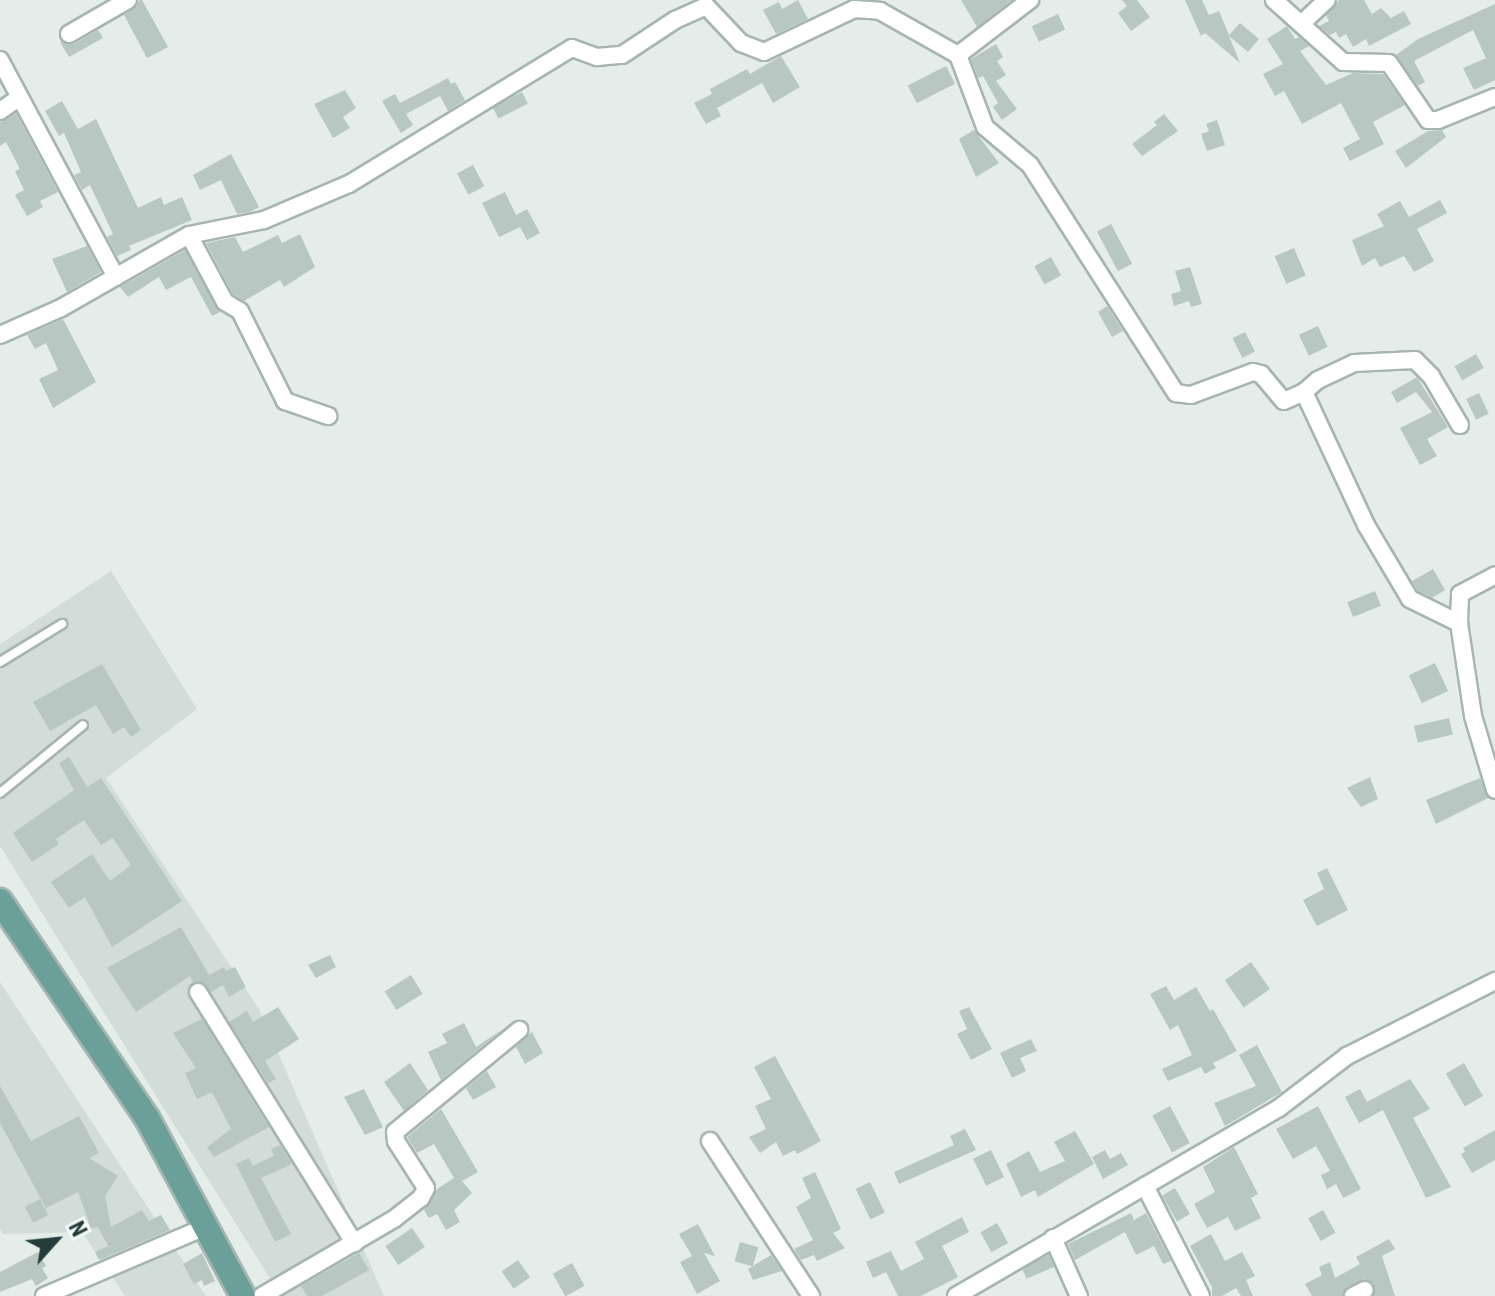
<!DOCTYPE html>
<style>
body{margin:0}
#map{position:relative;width:1495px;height:1296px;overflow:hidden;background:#e4edea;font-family:"Roboto Condensed",sans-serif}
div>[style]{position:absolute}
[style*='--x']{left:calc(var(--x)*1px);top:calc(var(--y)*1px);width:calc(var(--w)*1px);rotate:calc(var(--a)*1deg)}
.built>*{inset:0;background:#d2dcd9}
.building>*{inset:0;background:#b9c7c3;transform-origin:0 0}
.roads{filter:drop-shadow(2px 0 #a7b5b2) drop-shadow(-2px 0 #a7b5b2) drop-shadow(0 2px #a7b5b2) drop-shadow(0 -2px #a7b5b2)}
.service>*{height:8px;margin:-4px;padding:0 4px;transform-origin:4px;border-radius:4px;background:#fff}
.minor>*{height:16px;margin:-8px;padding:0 8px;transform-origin:8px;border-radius:8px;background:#fff}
.primary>*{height:24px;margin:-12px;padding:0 12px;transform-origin:12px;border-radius:12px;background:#6aa099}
span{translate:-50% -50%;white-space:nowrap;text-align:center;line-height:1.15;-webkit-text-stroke:8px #f4f9f7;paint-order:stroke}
.north{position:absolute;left:16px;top:1200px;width:80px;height:80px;-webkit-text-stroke:6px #f4f9f7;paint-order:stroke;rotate:63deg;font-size:22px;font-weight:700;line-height:32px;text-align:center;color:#243d3a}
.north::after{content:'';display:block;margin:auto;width:28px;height:36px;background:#243d3a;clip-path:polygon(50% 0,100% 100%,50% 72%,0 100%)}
</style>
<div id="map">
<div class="built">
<div style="clip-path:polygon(111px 571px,197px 709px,106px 778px,259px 1009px,384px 1296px,281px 1296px,0 846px,0 644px)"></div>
<div style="clip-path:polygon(0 982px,206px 1296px,125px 1296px,82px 1232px,3px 1234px,0 1229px)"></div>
</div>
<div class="building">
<div style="clip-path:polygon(139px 0,142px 0,168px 47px,147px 58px,124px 15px,137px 6px)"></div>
<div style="clip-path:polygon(798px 0,808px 19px,776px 34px,763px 10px,779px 2px,782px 9px)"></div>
<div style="clip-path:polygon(961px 0,1012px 0,977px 27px)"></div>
<div style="clip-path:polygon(1122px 0,1137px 0,1150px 17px,1131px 31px,1118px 13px,1127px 6px)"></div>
<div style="clip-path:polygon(1185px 0,1202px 0,1209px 15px,1219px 11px,1229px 35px,1240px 23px,1259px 39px,1248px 52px,1229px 36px,1240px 63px,1205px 33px,1201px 36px)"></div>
<div style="clip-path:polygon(1339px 0,1364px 0,1372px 14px,1381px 8px,1391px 18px,1404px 11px,1411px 24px,1369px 46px,1366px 39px,1353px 47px,1346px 34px,1339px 38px,1336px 32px,1330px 35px,1319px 26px,1329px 21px,1326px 15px)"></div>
<div style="clip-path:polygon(1495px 4px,1495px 80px,1474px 90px,1463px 68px,1486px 58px,1473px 30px,1414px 61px,1425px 82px,1418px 86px,1396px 55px,1418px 39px)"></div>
<div style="left:1058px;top:14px;width:17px;height:29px;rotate:65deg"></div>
<div style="clip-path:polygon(1287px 26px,1295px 39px,1299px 37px,1309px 46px,1300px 51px,1326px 85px,1353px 73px,1383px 74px,1405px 105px,1373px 122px,1384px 144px,1350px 161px,1343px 148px,1360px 139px,1341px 103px,1302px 124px,1284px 91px,1275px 96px,1263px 74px,1283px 64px,1267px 39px)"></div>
<div style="clip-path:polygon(98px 30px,103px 38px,69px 57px,60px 42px,74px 44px)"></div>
<div style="clip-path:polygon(996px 44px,1003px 57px,997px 61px,1006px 75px,996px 81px,1017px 109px,1002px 120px,993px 107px,998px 103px,983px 76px,978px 78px,971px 59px)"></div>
<div style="clip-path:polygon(781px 56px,800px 87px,773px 103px,762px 83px,717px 108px,721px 116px,706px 124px,694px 103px,712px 94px,710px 89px,747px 69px,750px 74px)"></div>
<div style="left:946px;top:66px;width:20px;height:43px;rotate:63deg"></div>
<div style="clip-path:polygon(448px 78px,451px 84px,455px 82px,465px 100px,448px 111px,440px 96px,406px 114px,413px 125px,401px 133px,382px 101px,395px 94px,400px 103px)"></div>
<div style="clip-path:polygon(345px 90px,356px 108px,343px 117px,350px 128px,333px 138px,314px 104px)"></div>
<div style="left:522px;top:92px;width:13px;height:33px;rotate:63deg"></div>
<div style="clip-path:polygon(62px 101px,78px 129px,96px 119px,138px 208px,161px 197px,164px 205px,182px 197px,192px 220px,129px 246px,131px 250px,117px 256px,107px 237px,113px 234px,90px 185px,82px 190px,74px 175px,81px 172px,64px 133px,59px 136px,45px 111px)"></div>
<div style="clip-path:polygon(16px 113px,58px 192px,40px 201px,43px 207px,27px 216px,15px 195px,24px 190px,15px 171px,20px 169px,6px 142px,0 146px,0 122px)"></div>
<div style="clip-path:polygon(1164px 114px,1178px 131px,1142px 156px,1132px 144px,1157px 125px,1154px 122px)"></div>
<div style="clip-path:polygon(1217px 120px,1225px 145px,1207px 151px,1201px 134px,1209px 131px,1206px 124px)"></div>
<div style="clip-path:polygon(974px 130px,999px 163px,976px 177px,959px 139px)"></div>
<div style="clip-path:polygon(1442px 130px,1446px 137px,1406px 168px,1395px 151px,1428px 131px)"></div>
<div style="clip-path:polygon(231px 154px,259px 207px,250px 212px,237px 214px,221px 180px,200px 190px,193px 175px)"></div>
<div style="left:473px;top:165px;width:24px;height:18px;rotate:62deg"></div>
<div style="clip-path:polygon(505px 192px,516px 215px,527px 209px,540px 233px,527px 240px,520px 227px,499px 237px,482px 203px)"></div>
<div style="clip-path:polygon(1440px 200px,1447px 213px,1417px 229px,1434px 261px,1414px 272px,1404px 256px,1380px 267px,1375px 258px,1362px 266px,1352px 240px,1384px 226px,1377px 214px,1400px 201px,1409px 217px)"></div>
<div style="left:1111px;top:224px;width:45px;height:16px;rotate:62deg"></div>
<div style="clip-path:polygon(300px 234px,315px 267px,284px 287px,280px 280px,244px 301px,233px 294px,206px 243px,235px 237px,243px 252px,278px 235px,282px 243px)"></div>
<div style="clip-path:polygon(87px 246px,101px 272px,67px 292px,52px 259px)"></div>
<div style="left:1294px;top:248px;width:30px;height:21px;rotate:67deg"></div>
<div style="clip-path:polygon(185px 250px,220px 312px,212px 316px,191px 277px,166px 290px,159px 277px,128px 297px,120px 287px)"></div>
<div style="left:1051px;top:257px;width:21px;height:19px;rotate:61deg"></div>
<div style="clip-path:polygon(1190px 267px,1202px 304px,1191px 307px,1189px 301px,1174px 306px,1171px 294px,1181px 291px,1175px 271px)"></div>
<div style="clip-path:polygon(1107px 306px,1123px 331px,1112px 337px,1098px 312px)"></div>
<div style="clip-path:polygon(63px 319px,96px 382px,53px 408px,39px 379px,58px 370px,46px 343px,35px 349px,27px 335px)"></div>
<div style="left:1318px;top:326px;width:23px;height:21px;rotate:65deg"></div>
<div style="left:1245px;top:332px;width:22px;height:14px;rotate:63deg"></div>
<div style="left:1476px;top:354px;width:16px;height:25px;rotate:60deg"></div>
<div style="clip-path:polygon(1417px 377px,1448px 427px,1427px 439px,1437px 456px,1420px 465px,1400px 428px,1432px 412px,1416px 392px,1397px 403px,1391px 392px)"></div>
<div style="left:1479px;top:393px;width:23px;height:14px;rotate:65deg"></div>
<div style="clip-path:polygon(1433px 569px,1445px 590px,1432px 598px,1418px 591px,1412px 581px)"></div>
<div style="left:1375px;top:591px;width:16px;height:30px;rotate:68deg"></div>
<div style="left:1435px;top:663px;width:31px;height:29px;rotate:65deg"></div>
<div style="clip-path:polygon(102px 664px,141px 730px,131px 737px,124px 727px,113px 734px,96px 705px,50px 731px,33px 702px)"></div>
<div style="left:1449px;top:718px;width:17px;height:36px;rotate:77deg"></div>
<div style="clip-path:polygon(69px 757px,87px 787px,101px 778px,182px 901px,112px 947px,85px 897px,69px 908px,51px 882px,92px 854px,110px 881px,131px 865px,113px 838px,101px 845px,84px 820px,56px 839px,59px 844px,32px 862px,13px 833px,74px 790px,59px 763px)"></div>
<div style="clip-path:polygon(1370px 777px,1378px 799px,1361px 807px,1347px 788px)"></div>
<div style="clip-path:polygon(1480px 778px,1488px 798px,1436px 824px,1426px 800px)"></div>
<div style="clip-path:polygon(1327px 868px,1348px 910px,1317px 926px,1303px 900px,1324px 889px,1317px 873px)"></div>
<div style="clip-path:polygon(181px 927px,209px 975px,224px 967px,226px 971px,235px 967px,246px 987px,229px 997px,223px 985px,211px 992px,204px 983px,193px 982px,190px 976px,136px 1012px,107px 968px)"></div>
<div style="clip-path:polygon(330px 955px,336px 967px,316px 978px,308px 965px)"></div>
<div style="left:1251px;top:962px;width:33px;height:32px;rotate:55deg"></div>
<div style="left:411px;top:975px;width:22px;height:31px;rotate:58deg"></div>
<div style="clip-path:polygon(1166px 986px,1174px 1000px,1196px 987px,1210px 1011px,1213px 1009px,1237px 1051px,1213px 1063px,1216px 1068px,1205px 1074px,1201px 1067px,1168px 1081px,1162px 1069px,1192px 1055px,1178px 1025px,1170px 1030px,1150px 994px)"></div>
<div style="clip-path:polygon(278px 1007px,299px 1039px,265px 1061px,276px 1079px,268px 1083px,229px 1022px,247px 1011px,253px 1022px)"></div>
<div style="clip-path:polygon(969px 1007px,992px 1049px,971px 1060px,957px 1034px,967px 1029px,959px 1011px)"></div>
<div style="clip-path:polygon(202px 1019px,269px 1127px,214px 1157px,207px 1147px,231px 1129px,212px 1092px,197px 1099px,185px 1073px,196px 1068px,173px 1033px)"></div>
<div style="clip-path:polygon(464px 1023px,476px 1047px,503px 1029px,441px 1080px,428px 1052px,447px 1043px,442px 1034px)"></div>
<div style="clip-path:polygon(532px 1032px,543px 1053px,525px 1064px,516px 1047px)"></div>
<div style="clip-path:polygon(1031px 1039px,1037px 1051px,1020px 1058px,1026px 1071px,1012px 1078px,1000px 1053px)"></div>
<div style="clip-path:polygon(1257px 1045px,1282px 1092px,1225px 1126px,1214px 1103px,1256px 1086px,1239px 1055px)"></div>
<div style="clip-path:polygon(775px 1056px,821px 1141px,797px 1154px,795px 1150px,783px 1156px,776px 1142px,760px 1153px,749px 1137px,766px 1129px,755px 1106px,771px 1099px,754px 1067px)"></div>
<div style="clip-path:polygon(410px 1063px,428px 1090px,404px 1111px,384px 1082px)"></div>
<div style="left:1464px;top:1063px;width:38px;height:21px;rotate:60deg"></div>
<div style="clip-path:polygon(487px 1071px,496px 1087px,473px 1100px,466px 1088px)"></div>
<div style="clip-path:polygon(1410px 1079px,1430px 1109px,1413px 1118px,1451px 1187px,1426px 1198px,1383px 1110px,1359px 1123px,1345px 1097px,1360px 1089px,1367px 1102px)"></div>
<div style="clip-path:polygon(0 1086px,31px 1141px,79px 1116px,99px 1153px,89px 1158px,118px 1176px,105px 1196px,111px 1227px,142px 1210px,149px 1221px,161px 1215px,170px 1230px,99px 1260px,95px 1252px,108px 1246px,98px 1227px,91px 1228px,78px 1192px,46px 1208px,0 1123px)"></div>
<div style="clip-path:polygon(364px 1089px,383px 1127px,365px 1135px,344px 1097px)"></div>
<div style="left:1170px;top:1106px;width:42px;height:20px;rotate:62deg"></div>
<div style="clip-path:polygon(1318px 1106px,1361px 1189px,1343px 1198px,1336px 1184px,1327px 1189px,1321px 1175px,1330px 1171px,1316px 1146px,1293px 1159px,1276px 1129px)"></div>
<div style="clip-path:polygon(441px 1109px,478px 1172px,462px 1181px,472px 1193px,454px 1210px,460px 1222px,446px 1230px,437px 1214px,429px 1218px,424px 1210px,437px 1189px,454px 1178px,434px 1144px,417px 1153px,407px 1137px)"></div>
<div style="clip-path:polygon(965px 1129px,976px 1150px,899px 1184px,894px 1172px,954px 1145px,950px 1136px)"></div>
<div style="clip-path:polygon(1495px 1130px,1495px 1160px,1472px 1173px,1461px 1154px,1465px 1152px,1463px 1148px)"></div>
<div style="clip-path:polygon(1075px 1131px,1094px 1164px,1038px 1197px,1035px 1190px,1021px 1197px,1006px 1164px,1029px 1151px,1040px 1172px,1065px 1161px,1054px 1142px)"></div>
<div style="clip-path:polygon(280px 1145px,292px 1164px,261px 1178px,291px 1234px,275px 1242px,236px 1164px,249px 1158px,253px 1166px,274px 1156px,271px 1149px)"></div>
<div style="clip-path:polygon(1234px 1147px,1258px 1194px,1251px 1198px,1261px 1218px,1235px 1231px,1228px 1217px,1207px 1228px,1194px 1204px,1215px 1192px,1203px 1167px)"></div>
<div style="left:991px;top:1150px;width:30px;height:20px;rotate:64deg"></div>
<div style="clip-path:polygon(1105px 1150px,1110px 1159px,1121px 1153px,1128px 1165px,1103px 1179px,1092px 1157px)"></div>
<div style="clip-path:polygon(815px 1172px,841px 1229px,833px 1233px,845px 1248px,817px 1261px,814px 1255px,801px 1260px,794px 1249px,813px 1240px,796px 1207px,811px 1198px,802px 1178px)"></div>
<div style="left:870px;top:1182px;width:34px;height:16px;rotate:64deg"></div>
<div style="left:1175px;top:1188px;width:30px;height:15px;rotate:60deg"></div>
<div style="left:40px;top:1199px;width:18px;height:17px;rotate:63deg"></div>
<div style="left:1323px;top:1210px;width:26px;height:17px;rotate:61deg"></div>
<div style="clip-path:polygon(1131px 1213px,1134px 1220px,1146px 1213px,1171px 1261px,1163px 1264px,1154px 1246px,1136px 1255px,1125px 1232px,1075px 1260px,1068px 1244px)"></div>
<div style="clip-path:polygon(962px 1217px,969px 1232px,942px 1246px,958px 1277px,921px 1296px,898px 1296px,886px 1272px,873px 1278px,866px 1262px,891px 1251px,901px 1271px,924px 1259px,915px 1242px)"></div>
<div style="left:997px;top:1223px;width:23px;height:19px;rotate:61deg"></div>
<div style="clip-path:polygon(698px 1224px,715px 1256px,704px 1253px,720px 1281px,697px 1294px,680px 1262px,692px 1256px,679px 1234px)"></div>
<div style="left:412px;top:1228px;width:23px;height:32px;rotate:56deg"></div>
<div style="clip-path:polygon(1211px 1234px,1225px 1261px,1242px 1252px,1255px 1276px,1246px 1280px,1253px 1296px,1241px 1296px,1236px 1288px,1222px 1296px,1212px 1296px,1212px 1287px,1190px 1246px)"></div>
<div style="clip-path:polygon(1389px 1239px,1395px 1249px,1382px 1256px,1395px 1296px,1374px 1296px,1374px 1284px,1365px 1279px,1347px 1287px,1342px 1296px,1312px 1296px,1305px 1284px,1322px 1275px,1319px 1267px,1330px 1262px,1335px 1278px,1360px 1264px,1356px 1257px)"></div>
<div style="left:740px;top:1242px;width:19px;height:20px;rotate:16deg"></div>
<div style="clip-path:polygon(38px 1252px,46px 1266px,42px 1268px,48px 1278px,36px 1286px,32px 1279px,0 1292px,0 1272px)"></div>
<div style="clip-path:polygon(202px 1253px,215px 1281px,204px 1286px,202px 1280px,194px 1284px,183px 1264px)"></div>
<div style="clip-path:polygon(359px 1253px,369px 1270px,322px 1296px,307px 1296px,301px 1286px)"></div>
<div style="clip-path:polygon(771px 1255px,782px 1271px,753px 1280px,748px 1269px)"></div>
<div style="left:1049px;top:1255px;width:13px;height:30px;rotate:67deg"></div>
<div style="left:518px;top:1260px;width:21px;height:20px;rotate:55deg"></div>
<div style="left:572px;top:1263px;width:26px;height:22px;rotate:61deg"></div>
</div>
<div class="roads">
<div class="service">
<div style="--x:0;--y:662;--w:73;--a:-31.5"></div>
<div style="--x:0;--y:793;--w:107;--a:-39.3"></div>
</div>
<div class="minor">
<div style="--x:1274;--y:0;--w:93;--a:41.9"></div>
<div style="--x:1343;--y:62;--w:46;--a:1.2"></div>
<div style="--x:1389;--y:63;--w:69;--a:55.6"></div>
<div style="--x:1428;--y:120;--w:10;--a:0"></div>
<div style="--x:1438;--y:120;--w:61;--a:-22"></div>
<div style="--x:1301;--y:24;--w:35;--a:-43"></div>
<div style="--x:69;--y:34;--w:68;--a:-30"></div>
<div style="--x:958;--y:55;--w:91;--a:-37.4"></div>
<div style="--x:0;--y:60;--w:246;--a:61.9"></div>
<div style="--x:0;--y:111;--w:24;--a:-35"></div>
<div style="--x:189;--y:235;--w:76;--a:61.8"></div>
<div style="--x:225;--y:302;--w:17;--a:31"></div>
<div style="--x:240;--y:311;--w:101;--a:63.4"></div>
<div style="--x:285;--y:401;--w:46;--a:19.2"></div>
<div style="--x:0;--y:335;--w:67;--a:-23.9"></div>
<div style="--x:61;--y:308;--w:147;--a:-29.7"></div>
<div style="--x:189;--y:235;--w:76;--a:-11.3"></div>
<div style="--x:264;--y:220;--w:92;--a:-23"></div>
<div style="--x:349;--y:184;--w:261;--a:-31.4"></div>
<div style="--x:572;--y:48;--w:27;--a:20"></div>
<div style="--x:597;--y:57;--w:25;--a:-5"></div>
<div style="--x:622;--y:55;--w:64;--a:-33.4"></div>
<div style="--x:675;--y:20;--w:34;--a:-24"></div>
<div style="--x:706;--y:6;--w:51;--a:46.6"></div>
<div style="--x:741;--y:43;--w:25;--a:21"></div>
<div style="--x:764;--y:52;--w:100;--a:-25.5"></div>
<div style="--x:854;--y:9;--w:26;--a:4"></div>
<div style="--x:880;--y:11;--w:90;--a:29.4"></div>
<div style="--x:958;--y:55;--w:77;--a:69.4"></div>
<div style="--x:985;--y:127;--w:59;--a:40.2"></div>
<div style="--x:1030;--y:165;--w:271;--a:57.4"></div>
<div style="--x:1176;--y:393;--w:15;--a:8"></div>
<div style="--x:1191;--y:395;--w:66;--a:-20.4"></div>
<div style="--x:1253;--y:372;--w:8;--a:14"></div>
<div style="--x:1261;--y:374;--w:35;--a:50"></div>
<div style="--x:1284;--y:401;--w:22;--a:-24"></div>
<div style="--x:1304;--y:392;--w:147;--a:65"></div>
<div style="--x:1366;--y:525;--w:86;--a:59.3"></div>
<div style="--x:1410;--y:599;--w:55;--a:26.1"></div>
<div style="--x:1459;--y:623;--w:94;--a:81.4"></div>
<div style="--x:1473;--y:716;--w:77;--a:73.4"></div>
<div style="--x:1304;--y:392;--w:18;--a:-41"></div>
<div style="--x:1318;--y:380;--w:40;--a:-25"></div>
<div style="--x:1354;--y:363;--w:61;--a:-2.8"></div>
<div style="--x:1415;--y:360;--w:23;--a:45"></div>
<div style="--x:1431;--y:376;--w:57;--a:59.4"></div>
<div style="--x:1459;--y:623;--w:29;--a:-88"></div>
<div style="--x:1460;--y:594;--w:40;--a:-28"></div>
<div style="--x:198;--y:992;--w:296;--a:58.1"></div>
<div style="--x:710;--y:1141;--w:185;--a:56.9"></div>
<div style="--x:1145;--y:1186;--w:123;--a:63"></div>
<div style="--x:1053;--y:1238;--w:64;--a:65.9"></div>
<div style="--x:44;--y:1296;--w:175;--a:-23.2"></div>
<div style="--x:262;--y:1296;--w:153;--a:-30.3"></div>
<div style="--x:394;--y:1219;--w:34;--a:-38"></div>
<div style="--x:421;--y:1198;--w:11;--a:-63"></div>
<div style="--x:426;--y:1188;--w:56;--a:-122.6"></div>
<div style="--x:396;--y:1141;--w:9;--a:-96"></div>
<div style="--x:395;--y:1132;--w:161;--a:-39.4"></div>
<div style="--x:956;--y:1296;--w:374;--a:-30.2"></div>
<div style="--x:1279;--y:1108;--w:86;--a:-37.4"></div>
<div style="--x:1347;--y:1056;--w:166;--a:-26.9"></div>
<div style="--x:1353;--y:1296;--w:13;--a:-27"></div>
</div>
<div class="primary">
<div style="--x:0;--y:901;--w:262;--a:55.9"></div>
<div style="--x:147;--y:1118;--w:202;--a:61.7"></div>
</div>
</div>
<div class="north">N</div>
</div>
